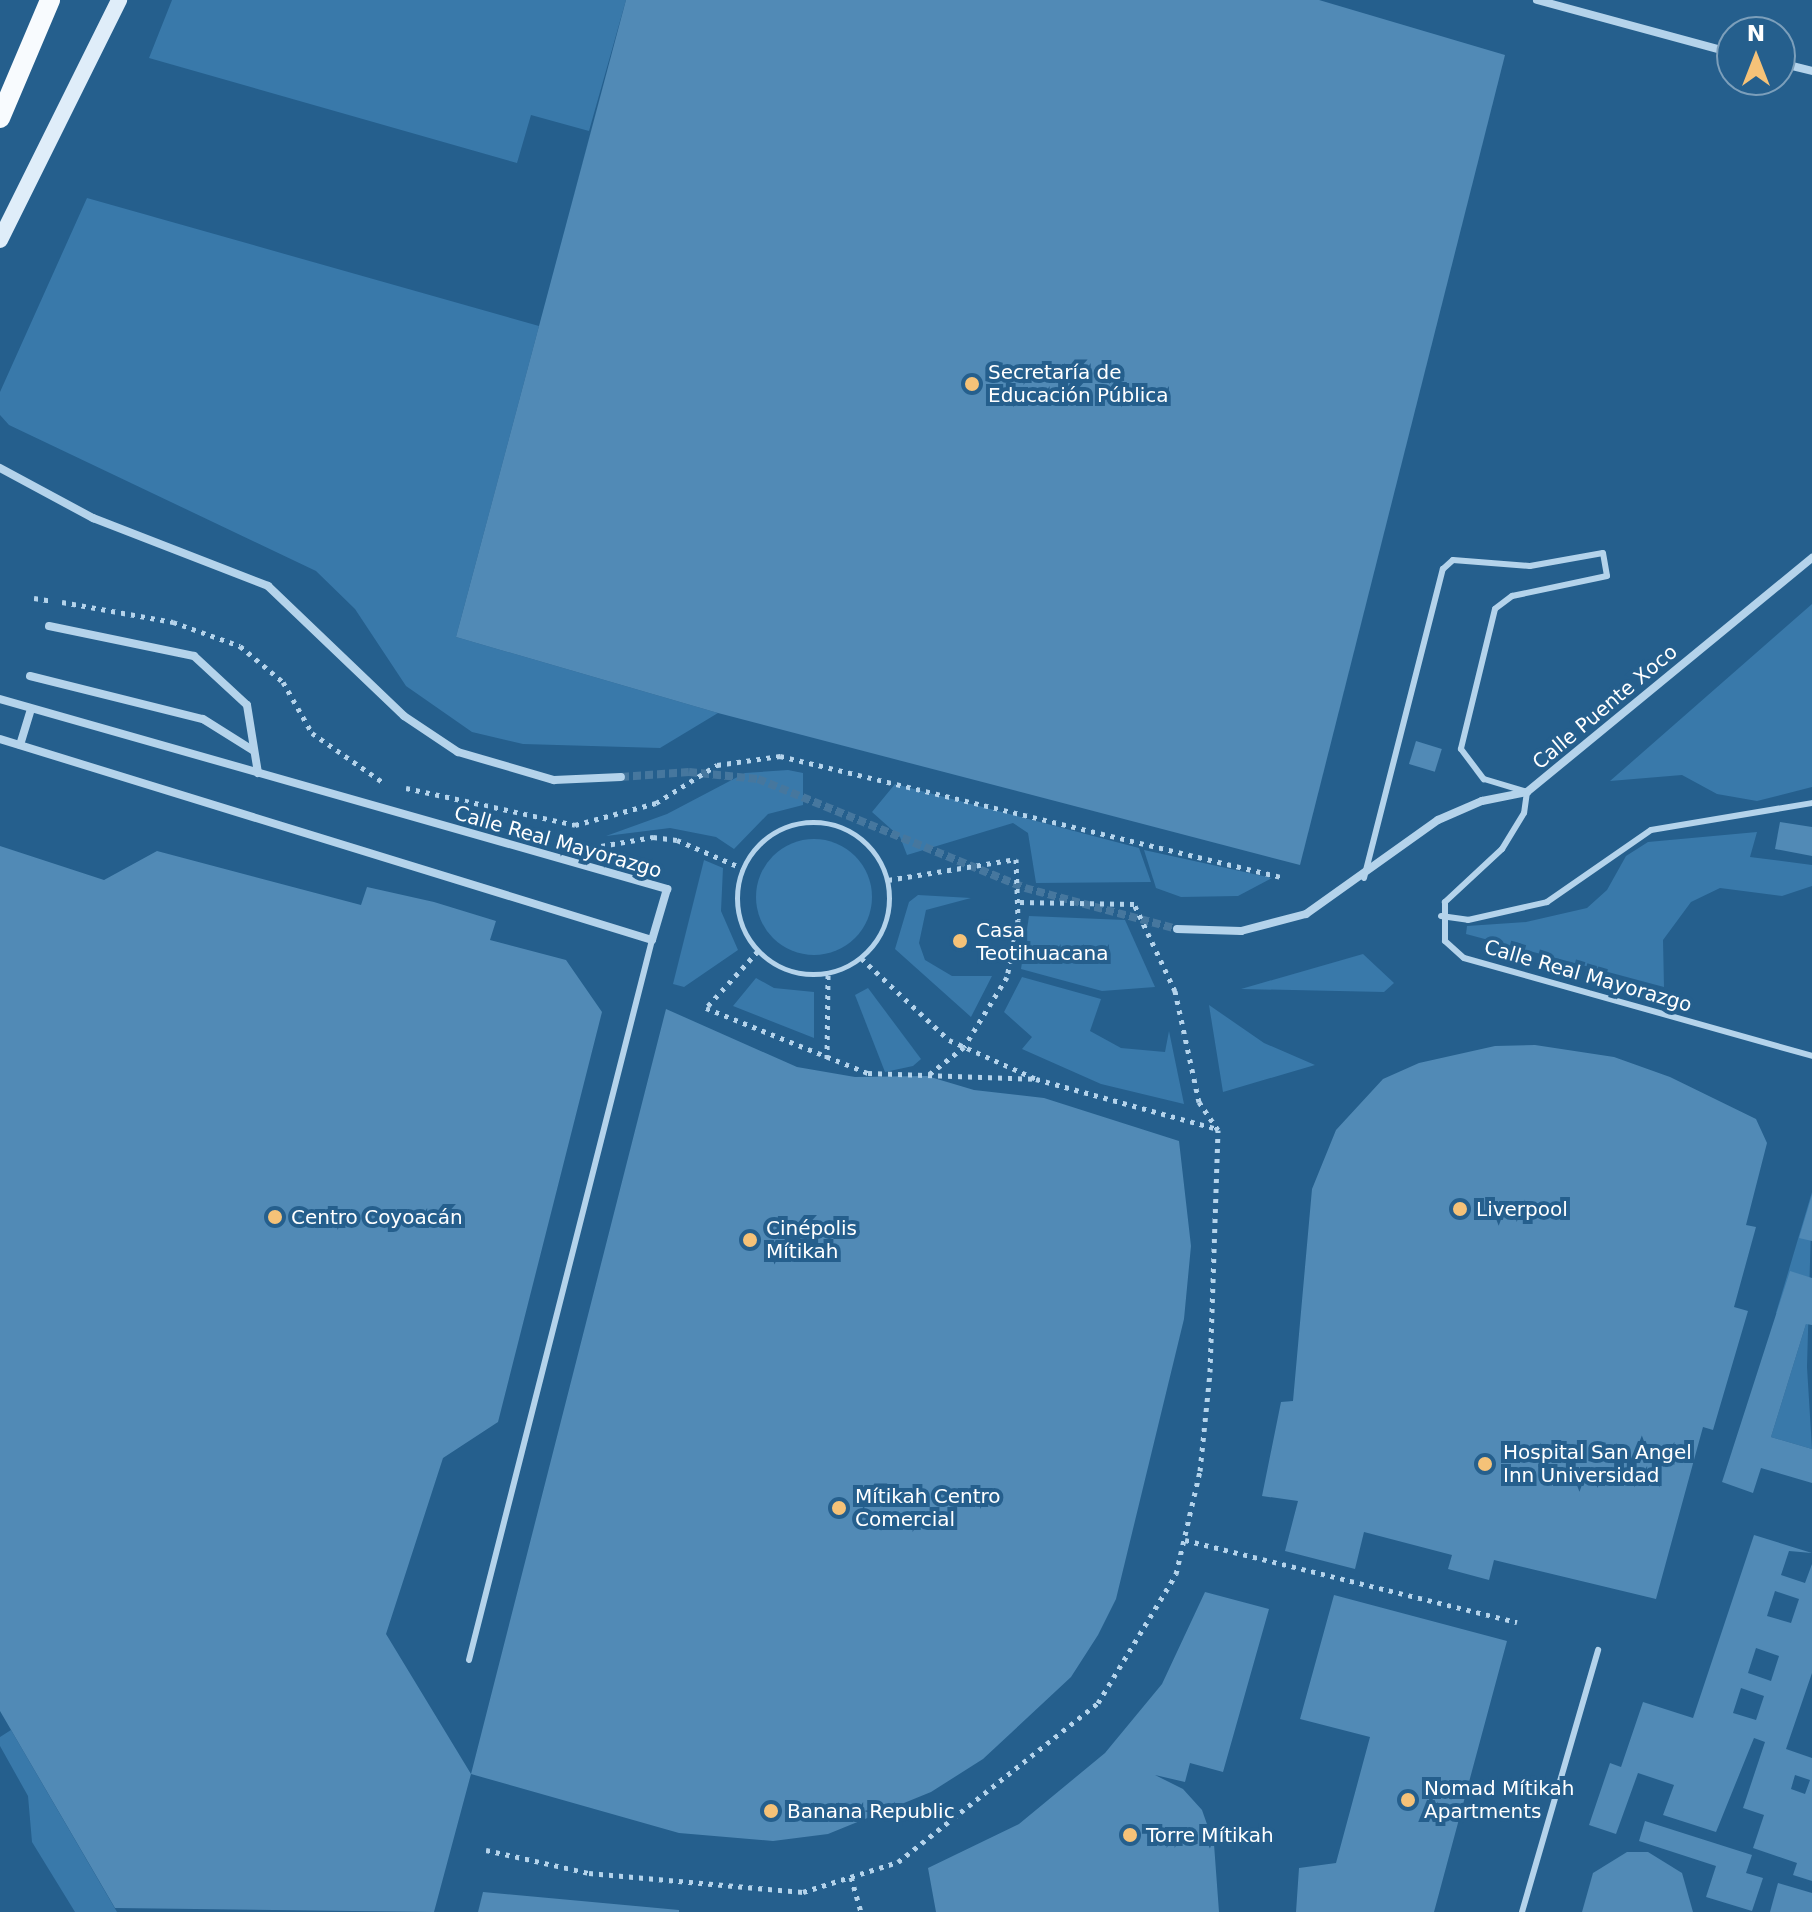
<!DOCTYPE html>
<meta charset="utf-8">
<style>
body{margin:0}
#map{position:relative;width:1812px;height:1912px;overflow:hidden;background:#255f8d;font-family:"DejaVu Sans",sans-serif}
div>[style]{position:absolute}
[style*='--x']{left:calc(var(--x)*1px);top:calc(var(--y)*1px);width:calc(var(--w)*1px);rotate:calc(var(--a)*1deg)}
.green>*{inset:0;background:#3979aa}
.round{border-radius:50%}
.building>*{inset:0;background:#518ab6;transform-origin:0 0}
.minor-tunnel>*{height:8px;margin-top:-4px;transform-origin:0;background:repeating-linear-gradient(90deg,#46779e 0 8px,transparent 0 12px)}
.path>*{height:5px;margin-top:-2.5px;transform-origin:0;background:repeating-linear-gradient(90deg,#b4d3eb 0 4px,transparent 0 10px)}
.path>.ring{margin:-2.5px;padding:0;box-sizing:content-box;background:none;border:5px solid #b4d3eb;border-radius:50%}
.service>*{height:6px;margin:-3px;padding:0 3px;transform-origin:3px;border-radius:3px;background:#b4d3eb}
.minor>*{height:8px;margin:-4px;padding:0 4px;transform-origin:4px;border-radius:4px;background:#b4d3eb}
.secondary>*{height:16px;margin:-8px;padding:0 8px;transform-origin:8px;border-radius:8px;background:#dfedf9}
.primary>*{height:20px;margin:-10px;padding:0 10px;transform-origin:10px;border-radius:10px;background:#f8fbfe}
.dots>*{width:22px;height:22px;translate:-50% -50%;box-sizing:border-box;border:4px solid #255f8d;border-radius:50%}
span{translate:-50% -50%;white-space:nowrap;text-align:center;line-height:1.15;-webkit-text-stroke:8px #255f8d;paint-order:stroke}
.poi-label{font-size:20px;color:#fff}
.left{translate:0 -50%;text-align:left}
.street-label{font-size:20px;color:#fff}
.north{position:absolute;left:1716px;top:16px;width:80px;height:80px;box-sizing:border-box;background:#255f8d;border:2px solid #7c9fbb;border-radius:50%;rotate:0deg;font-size:22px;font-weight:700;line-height:32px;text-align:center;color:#fff}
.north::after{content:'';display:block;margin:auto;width:28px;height:36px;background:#f5c278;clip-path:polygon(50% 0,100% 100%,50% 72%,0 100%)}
</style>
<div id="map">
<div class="green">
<div style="clip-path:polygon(172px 0,626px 0,589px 131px,531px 115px,517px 163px,149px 58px)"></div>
<div style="clip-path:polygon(87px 198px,539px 326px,456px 637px,718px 713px,660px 748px,523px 744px,472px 732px,406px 686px,355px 609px,316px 571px,9px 425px,0 415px,0 392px)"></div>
<div style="clip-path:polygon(1812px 604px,1812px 787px,1757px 801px,1717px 794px,1682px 775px,1610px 781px)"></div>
<div style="clip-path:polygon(788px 770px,803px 773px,803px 805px,768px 814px,734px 849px,716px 837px,670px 828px,606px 836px,667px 814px,745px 773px)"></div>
<div style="clip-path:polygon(895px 784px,1139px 848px,1151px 882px,1036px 883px,1028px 833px,1013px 823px,907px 855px,900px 837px,872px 812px)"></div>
<div style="clip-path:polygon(1757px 832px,1750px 857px,1812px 865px,1812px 886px,1782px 896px,1720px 888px,1691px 902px,1663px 940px,1664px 987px,1466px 934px,1467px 926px,1526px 922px,1587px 908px,1607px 890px,1626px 856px,1648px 842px)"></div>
<div class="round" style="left:756px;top:839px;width:116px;height:116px"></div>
<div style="clip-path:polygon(1144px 850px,1272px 878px,1238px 896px,1181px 897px,1156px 888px)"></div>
<div style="clip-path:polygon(704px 860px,723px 868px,721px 911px,738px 950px,684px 987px,673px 984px)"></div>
<div style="clip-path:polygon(918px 895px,971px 898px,926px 910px,919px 943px,925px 960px,952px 976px,992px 976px,971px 1017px,895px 949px,909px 902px)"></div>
<div style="clip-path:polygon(1029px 916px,1125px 920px,1155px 987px,1102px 991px,1021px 969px)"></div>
<div style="clip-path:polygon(1363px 954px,1394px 983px,1384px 992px,1241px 989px)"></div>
<div style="clip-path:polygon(1022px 977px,1101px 999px,1090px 1031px,1121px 1048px,1165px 1052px,1169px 1031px,1184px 1104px,1101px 1084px,1022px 1049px,1032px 1037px,1004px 1012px)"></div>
<div style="clip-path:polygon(756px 978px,774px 988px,814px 992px,814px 1038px,733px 1006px)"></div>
<div style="clip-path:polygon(868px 988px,921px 1059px,913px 1066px,885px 1072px,855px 995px)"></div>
<div style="clip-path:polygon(1209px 1005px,1264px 1043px,1315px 1065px,1223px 1092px)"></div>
<div style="clip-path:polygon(1812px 1192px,1807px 1367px,1812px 1449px,1771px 1437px,1806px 1324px,1776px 1313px)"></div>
<div style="clip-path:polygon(11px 1730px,117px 1912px,75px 1912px,32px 1842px,28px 1796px,0 1746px,0 1737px)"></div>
</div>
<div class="building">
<div style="clip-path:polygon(626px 0,1319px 0,1505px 55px,1300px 865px,718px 713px,456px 637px)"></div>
<div style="left:1416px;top:741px;width:27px;height:24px;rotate:17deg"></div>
<div style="clip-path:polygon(1780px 822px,1812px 827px,1812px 856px,1775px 849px)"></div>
<div style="clip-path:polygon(0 846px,104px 880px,157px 851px,361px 905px,367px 887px,434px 902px,496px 921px,490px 940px,566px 960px,602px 1012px,498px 1422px,443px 1458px,386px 1634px,471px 1774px,434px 1912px,115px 1908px,0 1711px)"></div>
<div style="clip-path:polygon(666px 1009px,797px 1067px,855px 1077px,927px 1076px,974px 1090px,1044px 1098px,1179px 1141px,1191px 1246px,1184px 1319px,1116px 1599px,1098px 1635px,1071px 1677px,983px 1759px,931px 1792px,828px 1834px,773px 1841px,679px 1833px,471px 1774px)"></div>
<div style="clip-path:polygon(1535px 1045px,1614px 1057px,1670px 1077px,1756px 1119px,1767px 1143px,1746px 1225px,1756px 1227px,1734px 1307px,1748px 1311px,1713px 1430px,1703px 1427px,1656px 1599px,1494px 1560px,1489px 1580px,1448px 1569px,1452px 1555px,1364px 1532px,1355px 1569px,1285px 1551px,1298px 1501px,1262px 1496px,1281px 1402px,1293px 1401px,1312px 1189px,1336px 1130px,1383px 1079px,1419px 1063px,1495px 1046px)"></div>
<div style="clip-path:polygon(1812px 1195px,1812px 1241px,1799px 1238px)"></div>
<div style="clip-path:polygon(1790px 1271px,1812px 1278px,1812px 1325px,1806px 1324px,1771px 1437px,1812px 1449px,1812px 1483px,1761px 1468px,1753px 1493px,1722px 1482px)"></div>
<div style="clip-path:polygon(evenodd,1754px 1535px,1812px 1553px,1789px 1551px,1781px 1575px,1805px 1583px,1812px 1564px,1812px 1673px,1786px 1749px,1812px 1758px,1812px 1881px,1793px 1875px,1797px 1863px,1753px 1848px,1764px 1815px,1743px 1808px,1765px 1742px,1754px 1738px,1716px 1832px,1663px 1815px,1674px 1785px,1638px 1773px,1616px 1834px,1589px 1825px,1610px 1763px,1621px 1767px,1643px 1702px,1693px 1718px,1754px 1535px,1775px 1591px,1799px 1599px,1791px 1623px,1767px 1616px,1775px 1591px,1754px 1535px,1756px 1648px,1779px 1656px,1771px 1681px,1748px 1673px,1756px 1648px,1754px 1535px,1741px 1688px,1764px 1696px,1756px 1720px,1733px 1713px,1741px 1688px,1754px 1535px,1795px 1775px,1810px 1780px,1805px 1794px,1791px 1789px,1795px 1775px)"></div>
<div style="clip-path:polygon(1205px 1592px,1269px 1609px,1223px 1772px,1190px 1763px,1185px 1782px,1155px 1775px,1183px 1789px,1202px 1810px,1214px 1844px,1219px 1912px,936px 1912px,928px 1868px,1019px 1824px,1105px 1753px,1162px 1684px)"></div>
<div style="clip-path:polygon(1334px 1595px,1507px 1641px,1434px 1912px,1296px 1912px,1299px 1868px,1336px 1863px,1370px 1737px,1300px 1719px)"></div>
<div style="clip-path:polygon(1645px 1821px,1752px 1855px,1746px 1873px,1763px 1878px,1752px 1911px,1706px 1897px,1716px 1866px,1639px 1841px)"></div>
<div style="clip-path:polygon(1627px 1852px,1648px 1852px,1682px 1873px,1693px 1912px,1582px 1912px,1593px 1873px)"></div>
<div style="clip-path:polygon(1778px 1883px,1812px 1893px,1812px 1912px,1770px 1912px)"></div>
<div style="clip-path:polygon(483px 1892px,679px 1910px,679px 1912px,478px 1912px)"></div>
</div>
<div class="minor-tunnel">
<div style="--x:621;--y:777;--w:68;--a:-4.2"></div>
<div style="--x:689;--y:772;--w:69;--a:5.8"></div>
<div style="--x:758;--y:779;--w:288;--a:22.2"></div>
<div style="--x:1025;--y:888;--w:157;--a:15.1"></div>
</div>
<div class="path">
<div style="--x:34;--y:598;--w:19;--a:9"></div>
<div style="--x:62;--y:602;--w:113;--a:10.2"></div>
<div style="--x:173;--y:622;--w:71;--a:19.7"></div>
<div style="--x:240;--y:646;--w:56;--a:39.9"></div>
<div style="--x:283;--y:682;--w:59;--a:60.4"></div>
<div style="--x:312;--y:733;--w:88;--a:34.8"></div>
<div style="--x:406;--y:788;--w:173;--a:12.3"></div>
<div style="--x:575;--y:825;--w:84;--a:-15.2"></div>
<div style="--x:656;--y:803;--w:72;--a:-31.9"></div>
<div style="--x:717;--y:765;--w:64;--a:-8.1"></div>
<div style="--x:780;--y:756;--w:515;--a:13.58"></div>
<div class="ring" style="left:737px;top:822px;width:147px;height:147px"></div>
<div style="--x:601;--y:846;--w:53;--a:-9.8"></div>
<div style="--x:653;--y:837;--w:24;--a:7"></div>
<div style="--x:677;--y:840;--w:71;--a:23.3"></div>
<div style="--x:888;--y:880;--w:130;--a:-9.3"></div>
<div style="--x:1016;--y:859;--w:61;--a:88.1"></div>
<div style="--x:1018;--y:920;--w:58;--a:100.9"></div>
<div style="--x:1007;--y:977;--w:82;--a:121.6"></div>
<div style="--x:964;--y:1047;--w:47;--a:141.9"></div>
<div style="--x:758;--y:951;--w:77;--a:132.4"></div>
<div style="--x:706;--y:1008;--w:175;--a:21.9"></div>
<div style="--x:868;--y:1073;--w:168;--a:2"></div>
<div style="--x:861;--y:958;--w:120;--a:43"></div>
<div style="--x:949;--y:1040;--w:95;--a:24.1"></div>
<div style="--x:1036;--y:1079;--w:188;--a:15.4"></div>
<div style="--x:827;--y:1059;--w:87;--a:-89.3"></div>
<div style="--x:1185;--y:1540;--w:342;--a:13.9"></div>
<div style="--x:486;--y:1850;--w:106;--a:12.6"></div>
<div style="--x:589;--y:1873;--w:215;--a:5.1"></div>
<div style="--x:803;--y:1892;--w:100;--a:-17.5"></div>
<div style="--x:898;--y:1862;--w:256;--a:-38.5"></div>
<div style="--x:1098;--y:1703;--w:151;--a:-58.8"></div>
<div style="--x:1176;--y:1574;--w:106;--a:-76.9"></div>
<div style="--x:1200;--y:1471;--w:100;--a:-84.2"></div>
<div style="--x:1210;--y:1372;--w:242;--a:-88.1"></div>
<div style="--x:1218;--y:1130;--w:34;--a:-124"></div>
<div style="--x:1199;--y:1102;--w:114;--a:-102.2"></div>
<div style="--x:1175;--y:991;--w:96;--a:-115.2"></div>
<div style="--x:1134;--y:904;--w:116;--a:-179"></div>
<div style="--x:851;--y:1877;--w:36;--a:74"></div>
</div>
<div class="service">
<div style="--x:1364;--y:878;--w:319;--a:-75.7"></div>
<div style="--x:1443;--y:569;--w:13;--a:-42"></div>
<div style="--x:1453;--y:560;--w:77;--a:4.5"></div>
<div style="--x:1530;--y:566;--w:74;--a:-10.1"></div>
<div style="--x:1603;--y:553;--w:23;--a:80"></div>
<div style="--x:1607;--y:576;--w:97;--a:168.1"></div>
<div style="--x:1512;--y:596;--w:21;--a:143"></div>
<div style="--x:1495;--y:609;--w:144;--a:103.7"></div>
<div style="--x:1461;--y:749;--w:38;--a:53"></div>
<div style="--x:1484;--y:779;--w:45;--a:16.8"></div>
<div style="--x:1527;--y:792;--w:21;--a:98"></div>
<div style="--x:1524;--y:813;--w:42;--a:121.4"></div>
<div style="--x:1502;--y:849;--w:78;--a:137.1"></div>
<div style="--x:1445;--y:902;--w:39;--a:90"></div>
<div style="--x:1445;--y:941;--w:25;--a:42"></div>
<div style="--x:1464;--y:958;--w:362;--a:15.7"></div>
<div style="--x:1441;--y:916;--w:27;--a:8"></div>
<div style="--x:1468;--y:920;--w:81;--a:-12.8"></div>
<div style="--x:1547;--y:902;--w:126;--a:-34.7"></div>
<div style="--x:1651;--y:830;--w:163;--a:-9.5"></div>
<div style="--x:469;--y:1660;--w:743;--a:-75.74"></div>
<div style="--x:1522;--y:1912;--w:273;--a:-73.8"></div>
</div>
<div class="minor">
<div style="--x:1537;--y:0;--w:202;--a:15.2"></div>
<div style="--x:1780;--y:63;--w:33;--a:14"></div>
<div style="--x:0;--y:468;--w:106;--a:28.3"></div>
<div style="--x:93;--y:518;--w:188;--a:21.2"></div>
<div style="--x:268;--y:586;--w:188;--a:43.7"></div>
<div style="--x:404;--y:716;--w:65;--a:33.7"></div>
<div style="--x:458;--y:752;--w:100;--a:16.3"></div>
<div style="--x:554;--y:780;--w:67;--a:-2.6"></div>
<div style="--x:49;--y:626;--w:148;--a:11.7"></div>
<div style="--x:194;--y:656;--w:72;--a:42.8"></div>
<div style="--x:247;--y:705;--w:69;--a:80.8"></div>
<div style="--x:30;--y:676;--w:178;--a:14"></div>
<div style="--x:203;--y:719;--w:60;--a:32.1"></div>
<div style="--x:0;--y:699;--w:694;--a:15.9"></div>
<div style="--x:667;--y:889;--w:53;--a:106.4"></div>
<div style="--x:652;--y:940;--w:682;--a:-162.87"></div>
<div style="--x:20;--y:745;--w:37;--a:-73"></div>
<div style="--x:1177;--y:929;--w:64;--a:1.8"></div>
<div style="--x:1241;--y:931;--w:67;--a:-14.7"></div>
<div style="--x:1306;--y:914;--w:162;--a:-35.5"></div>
<div style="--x:1438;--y:820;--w:48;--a:-23.4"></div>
<div style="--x:1482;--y:801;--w:46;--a:-11.3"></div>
<div style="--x:1527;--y:792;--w:369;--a:-39.4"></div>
</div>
<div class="secondary">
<div style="--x:0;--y:240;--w:268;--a:-63.6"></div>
</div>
<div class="primary">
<div style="--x:0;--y:118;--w:128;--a:-67"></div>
</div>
<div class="dots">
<div style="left:972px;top:384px;background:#f5c278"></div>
<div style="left:960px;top:941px;background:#f5c278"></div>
<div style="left:1460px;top:1209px;background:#f5c278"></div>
<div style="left:275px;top:1217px;background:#f5c278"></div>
<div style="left:750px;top:1240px;background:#f5c278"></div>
<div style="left:1485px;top:1464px;background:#f5c278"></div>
<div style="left:839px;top:1508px;background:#f5c278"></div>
<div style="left:1408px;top:1800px;background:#f5c278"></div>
<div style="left:771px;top:1811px;background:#f5c278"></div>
<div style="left:1130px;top:1835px;background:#f5c278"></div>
</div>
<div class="poi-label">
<span class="left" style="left:988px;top:384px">Secretaría de<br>Educación Pública</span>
<span class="left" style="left:976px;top:942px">Casa<br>Teotihuacana</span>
<span class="left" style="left:1476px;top:1209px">Liverpool</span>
<span class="left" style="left:291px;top:1217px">Centro Coyoacán</span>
<span class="left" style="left:766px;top:1240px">Cinépolis<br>Mítikah</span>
<span class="left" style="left:1503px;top:1464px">Hospital San Angel<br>Inn Universidad</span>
<span class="left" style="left:855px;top:1508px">Mítikah Centro<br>Comercial</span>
<span class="left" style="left:1424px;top:1800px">Nomad Mítikah<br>Apartments</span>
<span class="left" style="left:787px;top:1811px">Banana Republic</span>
<span class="left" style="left:1146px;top:1835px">Torre Mítikah</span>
</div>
<div class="street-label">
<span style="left:1605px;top:707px;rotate:-40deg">Calle Puente Xoco</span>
<span style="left:558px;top:842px;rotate:16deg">Calle Real Mayorazgo</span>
<span style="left:1588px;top:976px;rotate:16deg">Calle Real Mayorazgo</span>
</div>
<div class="north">N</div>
</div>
